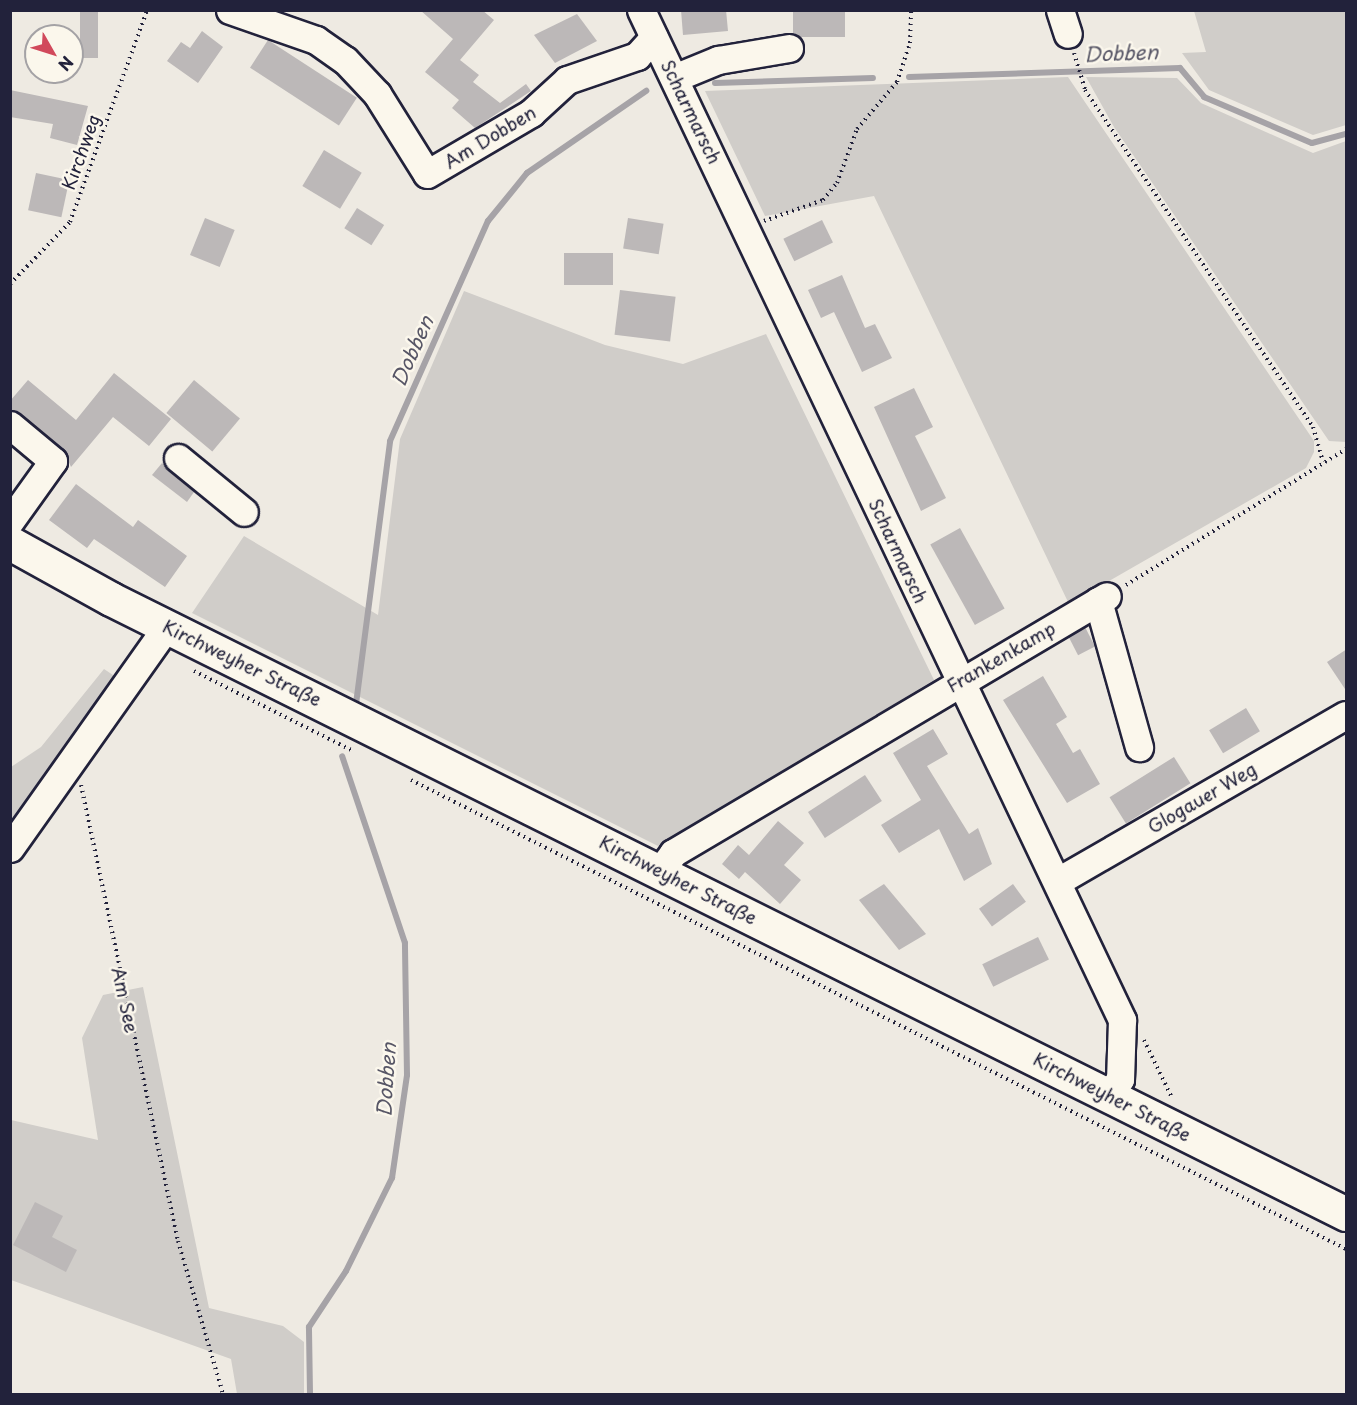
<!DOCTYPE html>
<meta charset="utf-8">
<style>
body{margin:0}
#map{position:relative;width:1357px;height:1405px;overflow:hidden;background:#eeeae2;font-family:"Playpen Sans",sans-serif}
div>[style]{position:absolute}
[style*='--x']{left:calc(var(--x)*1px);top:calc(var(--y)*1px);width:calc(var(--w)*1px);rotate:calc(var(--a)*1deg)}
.green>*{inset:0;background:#d0cdc9}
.stream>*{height:6px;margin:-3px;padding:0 3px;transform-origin:3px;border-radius:3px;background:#a6a3a7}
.building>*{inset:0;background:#bcb8b8;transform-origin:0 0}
.path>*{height:4px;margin-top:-2px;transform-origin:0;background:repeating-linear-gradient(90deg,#22223b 0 1.5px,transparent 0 6px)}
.roads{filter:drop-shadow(2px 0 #22223b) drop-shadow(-2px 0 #22223b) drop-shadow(0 2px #22223b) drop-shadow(0 -2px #22223b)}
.minor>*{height:27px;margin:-13.5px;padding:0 13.5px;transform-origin:13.5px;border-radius:13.5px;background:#fbf7ec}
.major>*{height:33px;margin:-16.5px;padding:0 16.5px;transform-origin:16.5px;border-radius:16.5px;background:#fbf7ec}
span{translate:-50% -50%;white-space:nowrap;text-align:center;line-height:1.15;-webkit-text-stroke:5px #fbf7ec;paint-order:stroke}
.street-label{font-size:18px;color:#22223b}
.water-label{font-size:20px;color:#575666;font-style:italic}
.frame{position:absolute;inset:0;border:12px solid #22223b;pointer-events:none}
.north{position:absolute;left:24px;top:24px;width:60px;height:60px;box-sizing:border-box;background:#fbf7ec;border:2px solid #a4a2a5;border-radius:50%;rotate:129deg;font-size:16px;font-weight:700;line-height:24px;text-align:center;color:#22223b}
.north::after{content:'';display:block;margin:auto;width:21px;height:27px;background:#d1495b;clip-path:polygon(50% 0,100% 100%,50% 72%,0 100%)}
</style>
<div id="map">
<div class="green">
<div style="clip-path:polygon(1194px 11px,1346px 11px,1346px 125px,1313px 135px,1209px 90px,1182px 53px,1206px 52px)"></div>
<div style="clip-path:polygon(1068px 77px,1314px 441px,1314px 452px,1306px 468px,1069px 604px,874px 196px,765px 216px,705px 91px)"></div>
<div style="clip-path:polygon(1086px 77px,1177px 78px,1201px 103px,1313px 153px,1346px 141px,1346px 442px,1329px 441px,1114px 127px)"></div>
<div style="clip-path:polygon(464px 291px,605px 345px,683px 364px,766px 334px,934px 680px,658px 846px,192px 613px,244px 536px,378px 615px,400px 439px)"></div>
<div style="clip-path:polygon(104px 669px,122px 681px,36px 798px,11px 819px,11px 767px,41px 747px)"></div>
<div style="clip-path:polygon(143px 987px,209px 1308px,283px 1326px,304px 1342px,304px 1394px,237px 1394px,231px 1359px,11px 1280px,11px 1120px,98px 1140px,82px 1038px,103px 995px)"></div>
</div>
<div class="stream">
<div style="--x:909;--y:77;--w:271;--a:-1.9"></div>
<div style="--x:1180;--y:68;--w:38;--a:50"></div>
<div style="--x:1204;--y:97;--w:117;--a:23.1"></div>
<div style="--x:1312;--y:143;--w:35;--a:-15"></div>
<div style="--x:715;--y:83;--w:158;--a:-1.8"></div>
<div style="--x:356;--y:704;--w:265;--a:-82.6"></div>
<div style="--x:390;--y:441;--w:241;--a:-66"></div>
<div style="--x:488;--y:221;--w:62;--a:-50.9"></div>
<div style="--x:527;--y:173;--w:145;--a:-34.6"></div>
<div style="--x:310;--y:1394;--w:67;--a:-90.9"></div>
<div style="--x:309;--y:1327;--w:67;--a:-56.5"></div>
<div style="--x:346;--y:1271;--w:104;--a:-63.7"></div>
<div style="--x:392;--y:1178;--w:104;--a:-81.7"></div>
<div style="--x:407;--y:1075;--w:132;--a:-90.9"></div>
<div style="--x:405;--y:943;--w:197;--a:-108.6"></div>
</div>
<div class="building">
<div style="left:80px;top:10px;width:18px;height:48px"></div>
<div style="clip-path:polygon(420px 10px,482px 10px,494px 20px,460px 60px,479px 75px,473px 82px,500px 103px,526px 84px,531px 91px,475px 128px,452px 108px,459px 100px,425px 72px,453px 39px)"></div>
<div style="clip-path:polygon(681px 10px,726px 10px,728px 31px,683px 35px)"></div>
<div style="clip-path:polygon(793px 10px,845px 10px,845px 37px,800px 37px,793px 33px)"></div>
<div style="clip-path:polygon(577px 14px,597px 41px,555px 63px,534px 35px)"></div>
<div style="clip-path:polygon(202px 31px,223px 47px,198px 83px,167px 61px,181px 42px,190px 48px)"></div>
<div style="left:268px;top:40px;width:106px;height:33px;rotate:33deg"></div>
<div style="clip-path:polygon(10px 90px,88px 106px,77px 145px,50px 138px,53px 124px,10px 117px)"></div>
<div style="left:324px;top:150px;width:44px;height:42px;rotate:31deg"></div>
<div style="left:36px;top:173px;width:34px;height:38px;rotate:12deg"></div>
<div style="left:357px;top:208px;width:32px;height:24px;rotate:32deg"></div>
<div style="left:205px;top:218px;width:32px;height:40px;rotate:22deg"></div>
<div style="left:628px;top:218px;width:36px;height:31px;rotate:9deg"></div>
<div style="left:822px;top:220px;width:25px;height:43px;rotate:64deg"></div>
<div style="left:564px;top:253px;width:49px;height:32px"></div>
<div style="clip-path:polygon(842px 275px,865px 328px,875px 324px,892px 358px,862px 372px,834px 312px,821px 318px,808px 290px)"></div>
<div style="left:620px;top:290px;width:56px;height:45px;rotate:7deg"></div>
<div style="clip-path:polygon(114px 373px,171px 419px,149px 446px,113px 417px,71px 467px,63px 449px,10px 410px,10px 401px,28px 380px,76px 420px)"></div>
<div style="left:194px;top:380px;width:60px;height:43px;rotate:40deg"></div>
<div style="clip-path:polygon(914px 388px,933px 427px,915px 436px,946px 498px,921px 511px,874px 407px)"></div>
<div style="clip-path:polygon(162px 463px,194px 492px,187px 502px,152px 475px)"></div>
<div style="clip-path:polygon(76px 484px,133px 527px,138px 520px,187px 556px,165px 587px,94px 539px,87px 548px,49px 520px)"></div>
<div style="left:960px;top:528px;width:92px;height:34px;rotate:61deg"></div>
<div style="left:1085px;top:627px;width:22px;height:19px;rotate:63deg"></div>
<div style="clip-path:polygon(1347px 649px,1347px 692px,1327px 662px)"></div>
<div style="clip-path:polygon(1043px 676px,1067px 717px,1056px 724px,1073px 753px,1080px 749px,1100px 784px,1067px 803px,1003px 700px)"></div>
<div style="left:1246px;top:708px;width:27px;height:43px;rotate:59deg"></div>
<div style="clip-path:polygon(933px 729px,948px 754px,927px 766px,969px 834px,978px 828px,992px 864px,964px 881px,939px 829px,899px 853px,881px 825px,921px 800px,893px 753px)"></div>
<div style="left:1174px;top:757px;width:31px;height:76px;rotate:58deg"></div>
<div style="left:865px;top:775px;width:31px;height:68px;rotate:57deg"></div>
<div style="clip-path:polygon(778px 821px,804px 843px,784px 865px,801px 880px,780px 904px,745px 872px,739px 879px,722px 864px,738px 845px,749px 855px)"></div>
<div style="clip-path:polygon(884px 884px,926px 934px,899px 950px,859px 900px)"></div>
<div style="left:1013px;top:884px;width:22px;height:42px;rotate:54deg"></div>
<div style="left:1038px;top:937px;width:25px;height:62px;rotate:64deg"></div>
<div style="clip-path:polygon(35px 1202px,63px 1216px,52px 1237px,77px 1250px,66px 1272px,13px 1245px)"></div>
</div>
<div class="path">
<div style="--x:1074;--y:53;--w:39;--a:73"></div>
<div style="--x:1085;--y:90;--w:407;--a:55.9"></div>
<div style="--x:1313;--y:427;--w:36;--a:74"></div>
<div style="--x:764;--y:221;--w:63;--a:-19.6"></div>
<div style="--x:823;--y:200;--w:22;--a:-51"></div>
<div style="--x:837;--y:183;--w:58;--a:-69.7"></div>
<div style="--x:857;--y:129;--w:62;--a:-49.6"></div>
<div style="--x:897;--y:82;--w:41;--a:-71.6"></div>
<div style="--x:910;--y:43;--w:33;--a:-88"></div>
<div style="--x:10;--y:284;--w:86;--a:-45.9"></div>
<div style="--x:70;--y:222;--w:226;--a:-70"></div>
<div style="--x:1126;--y:585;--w:259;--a:-31.7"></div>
<div style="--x:194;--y:671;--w:176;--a:26.7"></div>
<div style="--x:411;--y:780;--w:1046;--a:26.64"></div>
<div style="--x:81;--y:785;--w:466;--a:78"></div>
<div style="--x:178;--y:1241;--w:159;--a:73.6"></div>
<div style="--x:1144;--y:1040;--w:64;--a:64.2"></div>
</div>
<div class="roads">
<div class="minor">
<div style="--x:230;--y:10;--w:91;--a:19.2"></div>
<div style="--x:316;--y:40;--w:35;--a:35"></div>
<div style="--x:345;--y:60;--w:47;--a:46.7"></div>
<div style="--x:377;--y:94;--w:94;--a:58"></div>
<div style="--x:427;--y:174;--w:121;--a:-30.4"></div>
<div style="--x:531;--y:113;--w:49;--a:-42.5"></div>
<div style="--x:567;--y:80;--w:74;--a:-18.9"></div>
<div style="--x:637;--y:56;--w:25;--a:-48"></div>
<div style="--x:641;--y:10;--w:1119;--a:64.53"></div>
<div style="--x:1122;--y:1020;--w:59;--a:91.9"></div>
<div style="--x:1120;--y:1079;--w:19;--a:125"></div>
<div style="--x:1060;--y:10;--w:25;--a:72"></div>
<div style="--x:674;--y:78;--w:48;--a:-22.2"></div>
<div style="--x:718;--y:60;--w:72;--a:-9.6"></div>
<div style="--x:10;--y:425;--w:56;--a:39.9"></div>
<div style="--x:53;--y:461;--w:74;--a:125.6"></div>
<div style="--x:178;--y:458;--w:85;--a:39.3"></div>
<div style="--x:1098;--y:601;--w:152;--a:74.3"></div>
<div style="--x:10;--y:848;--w:272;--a:-54.7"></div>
<div style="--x:660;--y:871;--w:22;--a:-54"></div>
<div style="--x:673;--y:853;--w:504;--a:-30.63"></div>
<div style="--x:1058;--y:881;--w:332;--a:-30"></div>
</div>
<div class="major">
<div style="--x:10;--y:543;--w:115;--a:29"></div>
<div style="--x:111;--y:599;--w:1380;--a:26.47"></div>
</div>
</div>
<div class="street-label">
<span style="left:691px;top:112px;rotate:64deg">Scharmarsch</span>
<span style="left:490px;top:137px;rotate:-31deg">Am Dobben</span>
<span style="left:81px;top:152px;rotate:-70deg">Kirchweg</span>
<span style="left:898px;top:551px;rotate:65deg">Scharmarsch</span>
<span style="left:1001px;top:657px;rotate:-30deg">Frankenkamp</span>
<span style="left:242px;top:663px;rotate:26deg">Kirchweyher Straße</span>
<span style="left:1202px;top:798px;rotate:-30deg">Glogauer Weg</span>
<span style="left:678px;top:880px;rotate:27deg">Kirchweyher Straße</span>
<span style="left:125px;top:1000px;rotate:78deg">Am See</span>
<span style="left:1112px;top:1097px;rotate:27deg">Kirchweyher Straße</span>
</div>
<div class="water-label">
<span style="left:1121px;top:53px;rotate:-2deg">Dobben</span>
<span style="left:412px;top:351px;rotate:-66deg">Dobben</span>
<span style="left:386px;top:1080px;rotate:-86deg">Dobben</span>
</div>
<div class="frame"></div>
<div class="north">N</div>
</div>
